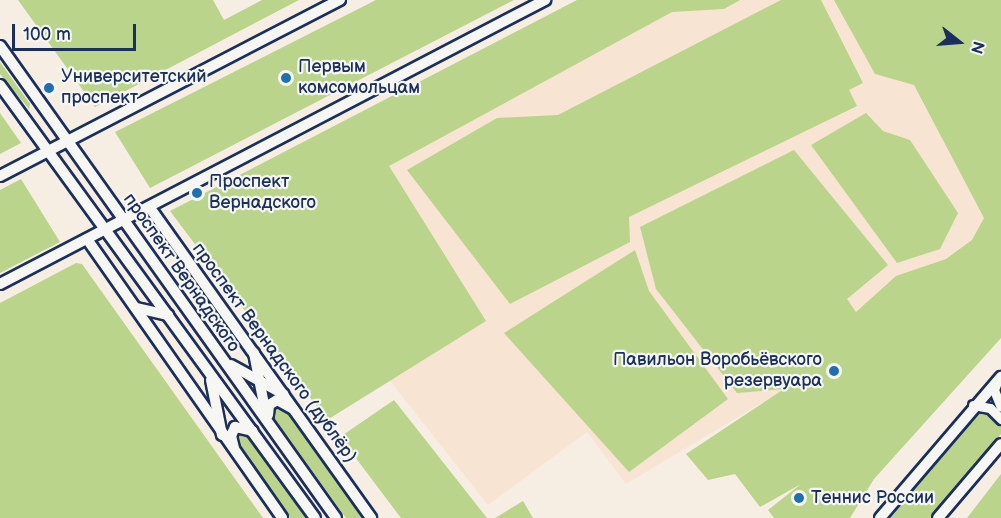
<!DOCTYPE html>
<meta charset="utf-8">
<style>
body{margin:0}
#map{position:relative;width:1001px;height:518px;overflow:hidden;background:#f7eee3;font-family:"Balsamiq Sans",sans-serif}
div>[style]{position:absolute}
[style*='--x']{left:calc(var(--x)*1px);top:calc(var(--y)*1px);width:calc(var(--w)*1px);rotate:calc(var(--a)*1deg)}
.built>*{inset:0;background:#f8e4d2}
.green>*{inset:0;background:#bad48b}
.roads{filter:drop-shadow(2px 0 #1b2f5e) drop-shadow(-2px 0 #1b2f5e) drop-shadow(0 2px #1b2f5e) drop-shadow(0 -2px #1b2f5e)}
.minor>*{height:9px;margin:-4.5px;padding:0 4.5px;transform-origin:4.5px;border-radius:4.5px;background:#f6f6f2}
.major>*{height:10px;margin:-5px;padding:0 5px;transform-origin:5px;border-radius:5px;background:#f6f6f2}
.dots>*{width:16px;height:16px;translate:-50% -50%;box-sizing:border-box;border:3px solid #f6f6f2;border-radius:50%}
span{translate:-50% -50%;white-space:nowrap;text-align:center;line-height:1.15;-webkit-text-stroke:4.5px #f6f6f2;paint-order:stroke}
.poi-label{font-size:18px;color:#1b2f5e}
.left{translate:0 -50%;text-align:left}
.right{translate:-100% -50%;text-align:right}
.street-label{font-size:18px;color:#1b2f5e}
.north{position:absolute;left:929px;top:12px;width:60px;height:60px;-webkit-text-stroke:4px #f6f6f2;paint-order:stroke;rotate:107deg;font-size:16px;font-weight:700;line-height:24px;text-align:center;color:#1b2f5e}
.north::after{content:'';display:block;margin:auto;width:21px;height:27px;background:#1b2f5e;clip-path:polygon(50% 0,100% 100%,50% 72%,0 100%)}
.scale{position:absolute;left:12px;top:24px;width:124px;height:27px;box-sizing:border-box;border:3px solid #1b2f5e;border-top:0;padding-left:8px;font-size:18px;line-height:21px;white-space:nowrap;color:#1b2f5e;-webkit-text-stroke:4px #f6f6f2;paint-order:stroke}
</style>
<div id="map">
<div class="built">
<div style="clip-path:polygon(598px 0,879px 0,1001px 128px,1001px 312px,785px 389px,626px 484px,587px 432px,488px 505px,390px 381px,327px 420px,209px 200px)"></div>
</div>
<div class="green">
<div style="clip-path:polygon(18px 0,213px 0,224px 20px,262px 0,299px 0,95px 107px)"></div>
<div style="clip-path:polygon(376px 0,514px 0,150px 188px,115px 132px)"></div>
<div style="clip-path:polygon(577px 0,740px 0,724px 9px,672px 12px,389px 166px,486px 321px,327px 420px,170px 211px)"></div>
<div style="clip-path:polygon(781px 0,821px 0,863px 83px,849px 90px,857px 106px,629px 217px,630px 242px,510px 304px,407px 170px,497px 118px,558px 115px)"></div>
<div style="clip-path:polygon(834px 0,1001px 0,1001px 338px,874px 479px,850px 518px,774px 518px,768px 510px,801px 484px,760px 507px,735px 474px,708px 480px,686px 454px,784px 389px,737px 393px,656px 289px,640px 227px,794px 150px,888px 265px,847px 299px,856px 312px,896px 276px,946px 259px,972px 240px,984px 218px,914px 85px,875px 74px)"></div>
<div style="clip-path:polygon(0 62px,30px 104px,29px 109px,0 74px)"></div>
<div style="clip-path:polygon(0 113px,21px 143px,0 154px)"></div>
<div style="clip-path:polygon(866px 113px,883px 131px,910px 140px,958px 213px,940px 249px,897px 263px,811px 145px)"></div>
<div style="clip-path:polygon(21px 179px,60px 242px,0 273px,0 190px)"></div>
<div style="clip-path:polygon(635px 250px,649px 291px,728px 399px,629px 472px,504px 333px)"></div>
<div style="clip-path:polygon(76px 263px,82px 264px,263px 518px,0 518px,0 303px)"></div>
<div style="clip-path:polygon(394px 400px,487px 518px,401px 518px,340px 437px)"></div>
<div style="clip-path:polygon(277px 405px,287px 411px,364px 518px,346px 518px,272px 415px,271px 410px)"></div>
<div style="clip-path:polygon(987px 410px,1001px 423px,1001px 434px,931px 518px,891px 518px,940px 457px,981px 412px)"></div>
<div style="clip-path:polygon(238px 431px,246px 431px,310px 518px,290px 518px,235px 442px)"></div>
<div style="clip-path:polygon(1001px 474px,1001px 518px,967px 518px)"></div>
<div style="clip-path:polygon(523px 501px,533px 518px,495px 518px)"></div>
</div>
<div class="roads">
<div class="minor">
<div style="--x:997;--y:382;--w:9;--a:111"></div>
<div style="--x:994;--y:390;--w:18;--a:68"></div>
<div style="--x:973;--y:405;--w:17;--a:10"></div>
<div style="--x:990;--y:408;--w:16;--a:45"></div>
</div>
<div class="major">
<div style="--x:0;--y:46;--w:579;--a:54.55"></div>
<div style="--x:0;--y:85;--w:535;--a:53.96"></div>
<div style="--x:0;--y:176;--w:383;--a:-27.4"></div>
<div style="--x:150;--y:208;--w:381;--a:54.5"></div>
<div style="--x:87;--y:239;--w:340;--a:55"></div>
<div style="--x:0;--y:284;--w:615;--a:-27.52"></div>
<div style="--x:137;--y:308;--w:32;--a:13"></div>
<div style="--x:254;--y:353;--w:63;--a:79"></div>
<div style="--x:231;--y:365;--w:60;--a:29.1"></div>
<div style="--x:211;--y:380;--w:56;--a:78.7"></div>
<div style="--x:268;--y:415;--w:10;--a:-84"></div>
<div style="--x:269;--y:405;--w:9;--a:-32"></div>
<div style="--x:277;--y:400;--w:18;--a:29"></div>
<div style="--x:234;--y:448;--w:12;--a:-104"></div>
<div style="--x:231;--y:436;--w:10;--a:-66"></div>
<div style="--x:235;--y:427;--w:18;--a:13"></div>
<div style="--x:880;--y:518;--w:186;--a:-49.4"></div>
<div style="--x:938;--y:518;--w:97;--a:-49.6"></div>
</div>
</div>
<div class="dots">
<div style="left:286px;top:78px;background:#1f6fb2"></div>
<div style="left:49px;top:88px;background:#1f6fb2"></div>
<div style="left:197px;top:193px;background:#1f6fb2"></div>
<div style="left:834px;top:371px;background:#1f6fb2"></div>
<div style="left:799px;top:498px;background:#1f6fb2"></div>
</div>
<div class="poi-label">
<span class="left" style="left:298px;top:78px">Первым<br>комсомольцам</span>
<span class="left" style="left:61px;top:88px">Университетский<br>проспект</span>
<span class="left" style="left:209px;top:193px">Проспект<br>Вернадского</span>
<span class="right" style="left:822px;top:371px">Павильон Воробьёвского<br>резервуара</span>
<span class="left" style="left:811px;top:498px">Теннис России</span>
</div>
<div class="street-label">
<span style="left:181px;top:273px;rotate:55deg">проспект Вернадского</span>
<span style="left:274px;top:353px;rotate:54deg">проспект Вернадского (дублёр)</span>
</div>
<div class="north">N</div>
<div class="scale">100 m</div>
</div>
